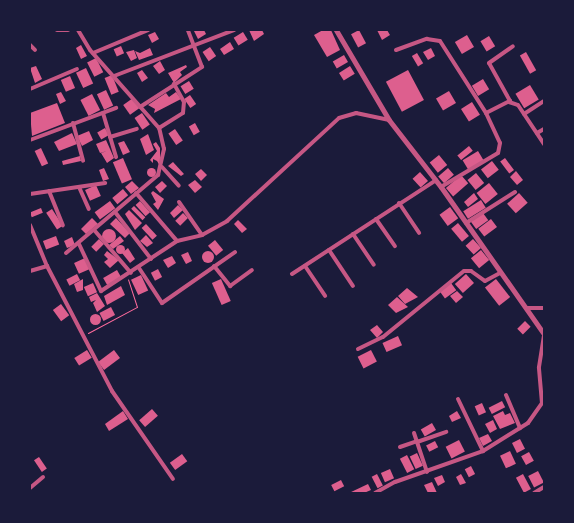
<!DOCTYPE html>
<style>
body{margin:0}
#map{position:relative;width:574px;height:523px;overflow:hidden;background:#1b1b3a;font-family:"Titillium Web",sans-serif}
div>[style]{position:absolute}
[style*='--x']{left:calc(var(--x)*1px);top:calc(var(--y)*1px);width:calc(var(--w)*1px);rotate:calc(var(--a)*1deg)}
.building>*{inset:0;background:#dd5f8e;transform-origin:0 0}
.round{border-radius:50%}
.path>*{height:1px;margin:-0.5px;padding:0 0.5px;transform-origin:0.5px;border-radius:0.5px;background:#ff6b9d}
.minor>*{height:4px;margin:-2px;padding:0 2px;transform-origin:2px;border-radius:2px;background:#c65784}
.tertiary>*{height:5px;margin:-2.5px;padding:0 2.5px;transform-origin:2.5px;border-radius:2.5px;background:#c65784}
span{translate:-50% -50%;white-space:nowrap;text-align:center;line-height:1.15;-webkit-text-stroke:4px #1b1b3a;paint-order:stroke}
.frame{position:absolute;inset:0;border:31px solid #1b1b3a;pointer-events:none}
</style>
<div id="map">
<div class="building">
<div style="clip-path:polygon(204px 30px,206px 34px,198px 39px,194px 31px)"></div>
<div style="clip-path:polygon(249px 30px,262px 30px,264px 34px,254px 41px)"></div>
<div style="clip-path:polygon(323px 30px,331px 30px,340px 50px,327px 57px,314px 35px)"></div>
<div style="left:359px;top:30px;width:15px;height:9px;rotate:62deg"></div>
<div style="clip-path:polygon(377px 30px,387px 30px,390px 35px,382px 40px)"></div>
<div style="clip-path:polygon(155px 32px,159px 39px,152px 43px,148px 35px)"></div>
<div style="left:243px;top:32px;width:9px;height:11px;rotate:58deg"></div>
<div style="left:467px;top:35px;width:14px;height:14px;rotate:60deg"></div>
<div style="left:489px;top:36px;width:12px;height:10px;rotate:59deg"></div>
<div style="clip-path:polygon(230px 42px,234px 49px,224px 55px,220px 49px)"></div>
<div style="clip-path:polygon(81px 45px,87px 56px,81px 59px,76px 48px)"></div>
<div style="left:121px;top:46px;width:8px;height:8px;rotate:67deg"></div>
<div style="left:210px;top:47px;width:11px;height:9px;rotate:56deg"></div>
<div style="clip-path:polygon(150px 48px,153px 55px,139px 60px,135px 51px,140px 53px)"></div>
<div style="clip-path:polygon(431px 48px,435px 56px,428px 60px,423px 52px)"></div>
<div style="clip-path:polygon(134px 50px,137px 58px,131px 61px,126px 52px)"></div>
<div style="left:526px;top:52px;width:21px;height:7px;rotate:61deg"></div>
<div style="left:417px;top:53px;width:12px;height:6px;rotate:59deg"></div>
<div style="left:344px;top:55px;width:8px;height:13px;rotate:60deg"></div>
<div style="left:96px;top:58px;width:16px;height:10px;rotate:63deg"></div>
<div style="clip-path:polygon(160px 61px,165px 70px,159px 74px,153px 66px)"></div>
<div style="clip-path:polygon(186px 65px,187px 67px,180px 72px,182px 75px,174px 83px,168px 73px)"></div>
<div style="clip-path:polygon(36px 66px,42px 79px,35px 83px,30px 68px)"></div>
<div style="left:350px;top:66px;width:9px;height:13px;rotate:58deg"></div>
<div style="left:86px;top:68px;width:17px;height:11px;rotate:65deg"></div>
<div style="clip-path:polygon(142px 70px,148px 78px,142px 82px,137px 73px)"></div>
<div style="left:408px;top:70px;width:34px;height:25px;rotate:62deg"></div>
<div style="left:112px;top:75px;width:18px;height:8px;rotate:68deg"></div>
<div style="left:70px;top:76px;width:13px;height:10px;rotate:67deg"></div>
<div style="left:483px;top:79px;width:12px;height:13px;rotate:59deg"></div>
<div style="left:189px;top:81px;width:9px;height:10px;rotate:58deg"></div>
<div style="left:530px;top:85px;width:17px;height:17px;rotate:59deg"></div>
<div style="left:106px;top:90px;width:17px;height:10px;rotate:65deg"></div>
<div style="left:449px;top:91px;width:14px;height:15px;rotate:60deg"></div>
<div style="clip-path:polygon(61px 92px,66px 101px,60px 104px,56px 94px)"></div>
<div style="clip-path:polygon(176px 92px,181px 99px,154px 113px,155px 109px,148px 105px,166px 93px,169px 97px)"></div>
<div style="left:92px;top:94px;width:18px;height:13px;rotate:63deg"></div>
<div style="left:190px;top:95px;width:11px;height:7px;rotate:56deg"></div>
<div style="left:133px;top:98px;width:12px;height:12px;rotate:55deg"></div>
<div style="left:472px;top:102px;width:15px;height:13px;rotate:58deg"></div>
<div style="clip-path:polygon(57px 103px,65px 123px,32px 136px,30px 113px)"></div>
<div style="left:142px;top:113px;width:14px;height:9px;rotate:56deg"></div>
<div style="left:195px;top:123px;width:10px;height:7px;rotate:61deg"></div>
<div style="left:105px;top:128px;width:8px;height:9px;rotate:60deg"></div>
<div style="left:175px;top:129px;width:14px;height:8px;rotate:56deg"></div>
<div style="clip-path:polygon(89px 131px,93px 140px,82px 146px,77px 136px)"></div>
<div style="clip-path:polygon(72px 133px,77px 144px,59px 151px,54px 142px)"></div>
<div style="clip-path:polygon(148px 134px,154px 150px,146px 155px,140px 139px)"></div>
<div style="clip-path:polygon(106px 140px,114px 158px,107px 163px,101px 153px,107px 151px,100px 153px,96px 144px)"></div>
<div style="clip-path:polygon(124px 141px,130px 152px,123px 155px,118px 143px)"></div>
<div style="clip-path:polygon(156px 142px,160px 148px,160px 166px,157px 161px,153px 159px,153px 163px,150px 160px,157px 151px,153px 144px)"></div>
<div style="left:469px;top:146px;width:6px;height:15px;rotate:51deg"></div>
<div style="left:41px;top:148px;width:17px;height:7px;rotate:65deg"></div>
<div style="left:478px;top:151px;width:12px;height:18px;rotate:59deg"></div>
<div style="left:439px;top:155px;width:13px;height:12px;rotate:51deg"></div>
<div style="clip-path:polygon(80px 156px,81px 161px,63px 165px,62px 161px)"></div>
<div style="left:123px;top:158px;width:23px;height:11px;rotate:67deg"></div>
<div style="left:505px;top:158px;width:15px;height:6px;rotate:53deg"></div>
<div style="left:492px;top:161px;width:11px;height:14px;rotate:52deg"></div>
<div style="clip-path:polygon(173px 162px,184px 174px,181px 176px,168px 166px)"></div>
<div class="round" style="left:146.5px;top:167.5px;width:9px;height:9px"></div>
<div style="clip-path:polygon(104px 168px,109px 179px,103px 181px,99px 170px)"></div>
<div style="left:448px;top:168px;width:9px;height:13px;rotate:49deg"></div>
<div style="clip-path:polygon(201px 169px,207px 175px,201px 181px,195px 174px)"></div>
<div style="clip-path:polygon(516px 171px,523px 180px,517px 185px,510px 177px)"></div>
<div style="left:420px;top:172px;width:12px;height:10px;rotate:48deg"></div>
<div style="left:476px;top:173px;width:13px;height:11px;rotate:51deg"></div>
<div style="left:461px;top:175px;width:11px;height:20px;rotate:49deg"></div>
<div style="clip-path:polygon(195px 180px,202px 187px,195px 193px,188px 185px)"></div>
<div style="clip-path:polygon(132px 181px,139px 188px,131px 194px,125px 187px)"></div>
<div style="clip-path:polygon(162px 181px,167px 186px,160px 193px,155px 187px)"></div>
<div style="left:489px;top:183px;width:14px;height:16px;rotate:51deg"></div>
<div style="left:96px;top:185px;width:12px;height:12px;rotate:66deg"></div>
<div style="left:123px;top:189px;width:8px;height:14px;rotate:50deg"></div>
<div style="clip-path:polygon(153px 191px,164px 199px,158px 210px,153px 204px,156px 202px,151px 193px)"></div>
<div style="clip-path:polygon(474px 193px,478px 199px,468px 207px,464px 202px)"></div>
<div style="left:519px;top:193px;width:13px;height:16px;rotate:48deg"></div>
<div style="left:481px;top:200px;width:9px;height:21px;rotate:58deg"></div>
<div style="left:110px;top:201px;width:9px;height:19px;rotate:54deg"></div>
<div style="left:140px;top:201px;width:15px;height:6px;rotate:48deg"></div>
<div style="clip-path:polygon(178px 205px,183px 210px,174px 218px,170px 213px)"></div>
<div style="left:134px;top:206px;width:16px;height:4px;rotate:45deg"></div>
<div style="left:450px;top:207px;width:14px;height:13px;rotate:54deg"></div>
<div style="left:41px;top:208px;width:5px;height:12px;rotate:68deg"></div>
<div style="left:52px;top:209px;width:20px;height:7px;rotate:57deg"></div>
<div style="clip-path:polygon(129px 210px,142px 223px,135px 230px,125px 214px)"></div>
<div style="left:183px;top:213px;width:7px;height:11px;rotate:45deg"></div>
<div style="left:483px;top:213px;width:9px;height:15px;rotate:54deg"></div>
<div style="clip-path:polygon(92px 218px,98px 224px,86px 234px,81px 229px)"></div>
<div style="clip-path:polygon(116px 218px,130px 233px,125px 238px,110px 224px)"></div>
<div style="left:491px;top:219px;width:10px;height:16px;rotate:53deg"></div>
<div style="clip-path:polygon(238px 220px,247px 229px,242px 233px,234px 224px)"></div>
<div style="left:458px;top:223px;width:17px;height:9px;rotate:50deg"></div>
<div style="left:146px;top:224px;width:16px;height:6px;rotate:47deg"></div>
<div class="round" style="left:102px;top:229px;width:14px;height:14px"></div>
<div style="clip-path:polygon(146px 235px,153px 243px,147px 247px,140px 241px)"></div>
<div style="left:56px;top:236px;width:9px;height:14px;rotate:69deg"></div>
<div style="clip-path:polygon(120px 236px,124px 241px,113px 249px,109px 245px)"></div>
<div style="clip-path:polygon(72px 237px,75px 245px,67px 248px,64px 241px)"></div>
<div style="left:99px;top:239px;width:7px;height:11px;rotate:45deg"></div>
<div style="left:473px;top:239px;width:12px;height:10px;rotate:48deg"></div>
<div style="left:215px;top:240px;width:13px;height:9px;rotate:51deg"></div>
<div class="round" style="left:115.5px;top:244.5px;width:9px;height:9px"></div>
<div style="clip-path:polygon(128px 248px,135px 259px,130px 263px,122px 253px)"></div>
<div style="left:481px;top:250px;width:13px;height:13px;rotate:51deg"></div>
<div style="clip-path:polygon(107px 251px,119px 260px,110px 268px,104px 262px,108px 259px,104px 255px)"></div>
<div class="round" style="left:202px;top:251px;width:12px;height:12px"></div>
<div style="clip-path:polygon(188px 252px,192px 261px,186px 264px,181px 255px)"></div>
<div style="clip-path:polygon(172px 256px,176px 263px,168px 268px,163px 260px)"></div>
<div style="left:85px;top:258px;width:12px;height:12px;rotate:66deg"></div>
<div style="left:158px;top:269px;width:9px;height:8px;rotate:63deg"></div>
<div style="left:117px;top:270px;width:8px;height:16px;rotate:60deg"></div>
<div style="left:77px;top:274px;width:7px;height:12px;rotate:63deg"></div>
<div style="left:466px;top:274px;width:12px;height:15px;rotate:48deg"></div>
<div style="left:141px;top:275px;width:17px;height:11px;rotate:65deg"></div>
<div style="clip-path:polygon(83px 279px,83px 290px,77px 292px,74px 284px)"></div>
<div style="left:221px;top:279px;width:24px;height:10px;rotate:66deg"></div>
<div style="left:496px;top:279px;width:23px;height:14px;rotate:52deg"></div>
<div style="left:93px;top:283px;width:10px;height:10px;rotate:66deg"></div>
<div style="left:451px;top:283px;width:9px;height:14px;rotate:54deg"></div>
<div style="clip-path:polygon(121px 286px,125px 295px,107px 305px,104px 296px)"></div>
<div style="clip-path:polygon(407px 288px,418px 297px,405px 304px,398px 296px)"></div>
<div style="clip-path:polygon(457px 291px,463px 297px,456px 303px,450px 296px)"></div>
<div style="clip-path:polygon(97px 293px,105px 306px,97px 312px,93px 303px,96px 300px,91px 302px,89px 297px)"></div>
<div style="clip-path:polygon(397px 297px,408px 307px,396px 313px,388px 305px)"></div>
<div style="left:61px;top:304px;width:14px;height:10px;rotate:54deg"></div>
<div style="left:111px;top:307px;width:9px;height:13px;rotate:63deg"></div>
<div class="round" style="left:89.5px;top:313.5px;width:11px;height:11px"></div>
<div style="left:525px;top:321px;width:8px;height:11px;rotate:45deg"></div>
<div style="clip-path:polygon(377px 325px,383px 332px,377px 338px,370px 330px)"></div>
<div style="left:398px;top:336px;width:10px;height:17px;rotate:66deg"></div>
<div style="left:87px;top:350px;width:9px;height:15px;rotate:58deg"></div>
<div style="left:114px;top:350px;width:10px;height:20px;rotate:53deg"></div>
<div style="left:371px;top:350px;width:13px;height:15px;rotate:63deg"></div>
<div style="left:502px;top:401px;width:7px;height:15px;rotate:63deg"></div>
<div style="left:482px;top:403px;width:10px;height:8px;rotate:66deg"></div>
<div style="left:152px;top:409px;width:9px;height:17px;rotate:49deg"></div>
<div style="clip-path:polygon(123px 411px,128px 419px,109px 431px,105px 424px)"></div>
<div style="clip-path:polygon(457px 411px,461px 418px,452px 422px,449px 416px)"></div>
<div style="clip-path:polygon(503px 411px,505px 415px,510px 413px,515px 423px,500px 429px,493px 416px)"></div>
<div style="clip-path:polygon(493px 420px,497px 429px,490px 433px,485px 424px)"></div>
<div style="left:432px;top:423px;width:8px;height:13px;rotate:60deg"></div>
<div style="clip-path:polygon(488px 434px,492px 441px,483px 446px,479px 438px)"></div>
<div style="left:520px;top:439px;width:11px;height:9px;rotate:63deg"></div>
<div style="left:459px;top:440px;width:13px;height:15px;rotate:63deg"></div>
<div style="left:435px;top:441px;width:7px;height:10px;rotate:63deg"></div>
<div style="left:510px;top:451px;width:14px;height:11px;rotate:65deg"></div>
<div style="left:529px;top:452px;width:10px;height:9px;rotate:61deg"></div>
<div style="left:417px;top:453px;width:14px;height:8px;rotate:65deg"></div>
<div style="left:182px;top:454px;width:9px;height:15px;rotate:54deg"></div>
<div style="left:407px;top:455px;width:16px;height:8px;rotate:63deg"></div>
<div style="left:39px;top:457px;width:14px;height:6px;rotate:56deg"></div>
<div style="left:471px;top:466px;width:9px;height:7px;rotate:63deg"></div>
<div style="left:390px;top:469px;width:10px;height:10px;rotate:66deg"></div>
<div style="left:538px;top:471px;width:13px;height:11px;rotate:63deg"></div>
<div style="left:377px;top:474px;width:13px;height:6px;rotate:63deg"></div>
<div style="clip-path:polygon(461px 474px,466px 483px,460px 485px,456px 477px)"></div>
<div style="left:523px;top:474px;width:17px;height:8px;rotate:62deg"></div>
<div style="clip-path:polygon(442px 475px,445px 482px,438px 486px,434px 478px)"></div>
<div style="left:341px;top:480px;width:7px;height:11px;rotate:63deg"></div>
<div style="clip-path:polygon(432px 482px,437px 493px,428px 493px,424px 485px)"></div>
<div style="clip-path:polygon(368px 484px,371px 490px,364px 493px,349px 493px)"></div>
</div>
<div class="path">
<div style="--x:88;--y:333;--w:55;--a:-28"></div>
<div style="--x:137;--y:307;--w:29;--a:-108"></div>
</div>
<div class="minor">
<div style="--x:57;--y:30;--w:11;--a:0"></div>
<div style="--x:30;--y:45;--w:7;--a:45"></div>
<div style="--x:396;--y:50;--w:33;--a:-20"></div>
<div style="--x:427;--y:39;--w:13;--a:9"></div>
<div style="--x:440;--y:41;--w:85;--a:57.4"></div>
<div style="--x:486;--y:113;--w:33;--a:65"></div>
<div style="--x:500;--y:143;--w:10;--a:101"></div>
<div style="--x:498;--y:153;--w:66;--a:149.2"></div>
<div style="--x:93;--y:53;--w:60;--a:-22.7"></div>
<div style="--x:114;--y:76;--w:129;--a:-21"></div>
<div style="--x:30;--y:89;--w:51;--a:-23.1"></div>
<div style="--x:509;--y:102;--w:9;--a:18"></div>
<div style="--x:518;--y:105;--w:47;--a:56.3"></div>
<div style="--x:140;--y:107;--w:74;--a:-32.8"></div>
<div style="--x:202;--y:67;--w:40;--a:-111"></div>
<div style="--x:103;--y:113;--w:46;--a:73.5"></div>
<div style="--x:486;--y:113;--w:27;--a:-27"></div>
<div style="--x:510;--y:101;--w:43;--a:-118.9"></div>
<div style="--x:489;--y:63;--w:29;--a:-35"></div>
<div style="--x:524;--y:114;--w:24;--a:-33"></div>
<div style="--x:73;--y:123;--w:39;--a:75"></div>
<div style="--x:159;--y:128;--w:28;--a:-32"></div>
<div style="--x:183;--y:113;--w:11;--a:-85"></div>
<div style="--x:184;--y:102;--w:21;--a:-119"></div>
<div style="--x:537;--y:133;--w:8;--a:-30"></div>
<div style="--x:110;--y:137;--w:28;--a:-17"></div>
<div style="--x:30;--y:140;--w:92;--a:-20.4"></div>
<div style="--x:162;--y:167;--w:25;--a:48"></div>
<div style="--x:79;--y:187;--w:24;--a:66"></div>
<div style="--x:49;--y:191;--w:37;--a:68"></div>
<div style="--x:136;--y:193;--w:63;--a:49.5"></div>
<div style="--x:30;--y:194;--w:76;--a:-8.3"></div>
<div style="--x:179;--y:202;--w:40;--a:55.1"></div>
<div style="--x:399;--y:203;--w:36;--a:56"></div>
<div style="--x:115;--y:212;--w:59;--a:52.5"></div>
<div style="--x:376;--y:219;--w:33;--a:55"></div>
<div style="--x:466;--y:223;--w:58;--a:-32.3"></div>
<div style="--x:30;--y:225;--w:44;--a:67.5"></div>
<div style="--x:47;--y:266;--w:141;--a:62.5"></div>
<div style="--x:112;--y:391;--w:107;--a:55.3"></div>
<div style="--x:95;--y:231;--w:55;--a:49.4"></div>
<div style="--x:353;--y:234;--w:37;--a:56"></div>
<div style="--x:79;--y:244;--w:52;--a:64.9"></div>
<div style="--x:101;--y:291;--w:91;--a:-33.3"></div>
<div style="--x:177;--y:241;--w:26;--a:-13"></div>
<div style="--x:202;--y:235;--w:29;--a:-29"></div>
<div style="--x:227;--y:221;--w:152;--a:-42.6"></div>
<div style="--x:339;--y:118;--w:18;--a:-16"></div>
<div style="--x:356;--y:113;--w:34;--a:12"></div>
<div style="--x:329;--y:250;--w:43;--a:56.3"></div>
<div style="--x:66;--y:253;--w:121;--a:-40.3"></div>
<div style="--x:158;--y:175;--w:27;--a:-77"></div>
<div style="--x:164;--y:149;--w:22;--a:-103"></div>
<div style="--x:159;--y:128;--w:104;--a:-131.5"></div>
<div style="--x:90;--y:50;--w:23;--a:-121"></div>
<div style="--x:214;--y:266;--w:26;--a:51"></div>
<div style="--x:230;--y:286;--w:27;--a:-36"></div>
<div style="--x:305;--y:266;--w:36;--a:56"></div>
<div style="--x:139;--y:268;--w:42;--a:56.7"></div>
<div style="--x:162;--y:303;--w:89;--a:-34.9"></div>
<div style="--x:30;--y:271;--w:18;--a:-16"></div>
<div style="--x:292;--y:274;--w:172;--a:-33.1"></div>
<div style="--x:527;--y:308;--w:17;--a:0"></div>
<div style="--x:358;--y:349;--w:28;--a:-26"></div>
<div style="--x:383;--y:337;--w:104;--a:-39.2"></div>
<div style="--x:464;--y:271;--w:7;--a:0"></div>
<div style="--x:471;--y:271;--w:17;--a:36"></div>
<div style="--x:485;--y:281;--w:17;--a:-28"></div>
<div style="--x:506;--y:395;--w:36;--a:67"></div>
<div style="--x:458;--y:399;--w:58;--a:64.3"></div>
<div style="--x:414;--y:433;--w:41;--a:71.6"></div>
<div style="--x:417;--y:442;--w:31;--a:-19"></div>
<div style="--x:400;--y:447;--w:18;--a:-19"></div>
<div style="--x:30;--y:488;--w:17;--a:-40"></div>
<div style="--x:375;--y:493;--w:23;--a:-29"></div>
<div style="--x:395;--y:482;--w:93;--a:-19.4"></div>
<div style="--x:483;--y:451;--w:53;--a:-31.9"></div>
<div style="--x:528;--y:423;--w:24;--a:-55"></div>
<div style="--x:542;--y:403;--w:36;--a:-95"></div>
<div style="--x:539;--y:367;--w:31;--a:-81"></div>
<div style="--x:534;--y:493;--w:12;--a:-31"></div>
</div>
<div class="tertiary">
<div style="--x:336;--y:30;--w:104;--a:59.5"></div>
<div style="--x:389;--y:120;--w:85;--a:52.2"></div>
<div style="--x:441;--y:187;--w:179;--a:55"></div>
</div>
<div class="frame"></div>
</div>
